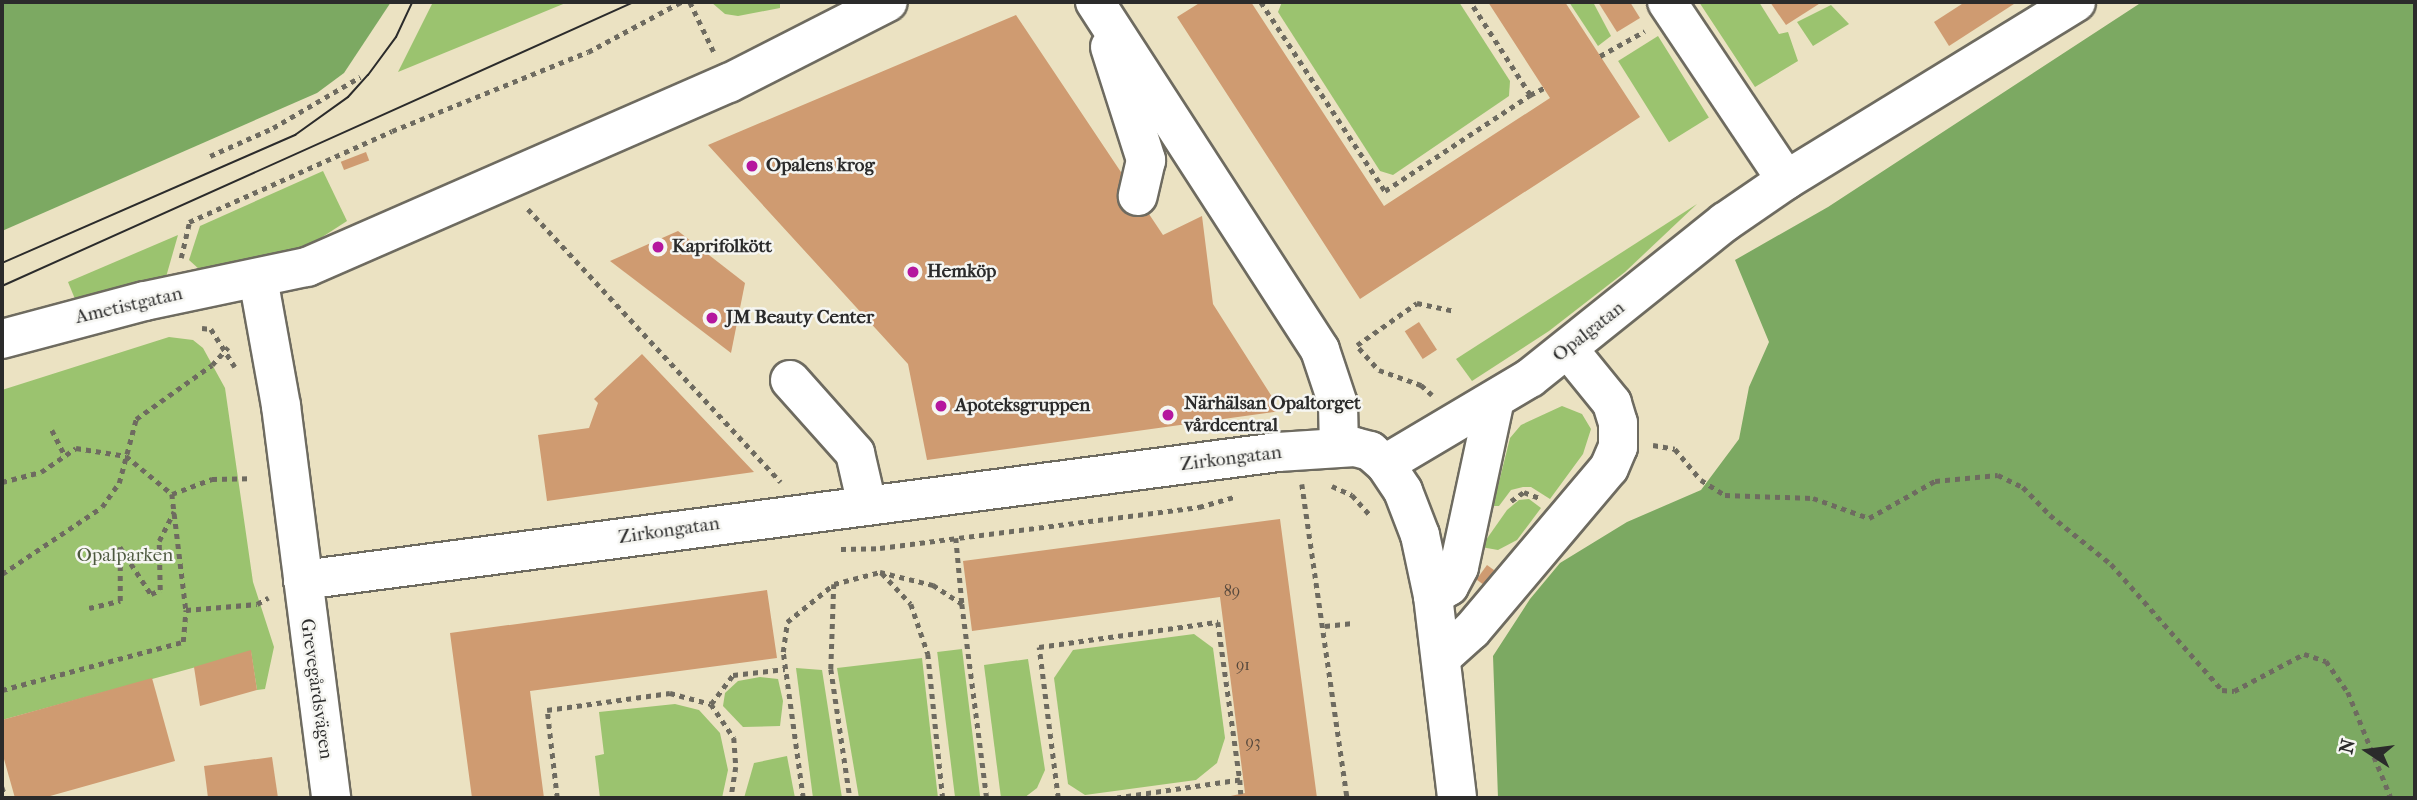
<!DOCTYPE html>
<meta charset="utf-8">
<style>
body{margin:0}
#map{position:relative;width:2417px;height:800px;overflow:hidden;background:#ebe2c2;font-family:"IM FELL French Canon",serif}
div>[style]{position:absolute}
[style*='--x']{left:calc(var(--x)*1px);top:calc(var(--y)*1px);width:calc(var(--w)*1px);rotate:calc(var(--a)*1deg)}
.green>*{inset:0;background:#9bc36f;transform-origin:0 0}
.forest>*{inset:0;background:#7ca962}
.building>*{inset:0;background:#cf9b71;transform-origin:0 0}
.path>*{height:4.5px;margin-top:-2.25px;transform-origin:0;background:repeating-linear-gradient(90deg,#6e6b60 0 5px,transparent 0 10px)}
.roads{filter:drop-shadow(2px 0 #6e6b60) drop-shadow(-2px 0 #6e6b60) drop-shadow(0 2px #6e6b60) drop-shadow(0 -2px #6e6b60)}
.minor>*{height:38px;margin:-19px;padding:0 19px;transform-origin:19px;border-radius:19px;background:#fff}
.tram>*{height:2px;margin:-1px;padding:0 1px;transform-origin:1px;border-radius:1px;background:#2b2b2b}
.dots>*{width:19px;height:19px;translate:-50% -50%;box-sizing:border-box;border:4px solid #f6f6f2;border-radius:50%}
span{translate:-50% -50%;white-space:nowrap;text-align:center;line-height:1.15;-webkit-text-stroke:5px #f6f6f2;paint-order:stroke}
.number-label{font-size:16px;color:#54473c}
.number-label span{-webkit-text-stroke-width:0}
.poi-label{font-size:19px;color:#2b2b2b;font-weight:700}
.left{translate:0 -50%;text-align:left}
.street-label{font-size:19px;color:#2b2b2b}
.park-label{font-size:19px;color:#4d593f}
.frame{position:absolute;inset:0;border:4px solid #2b2b2b;pointer-events:none}
.north{position:absolute;left:2333px;top:716px;width:70px;height:70px;-webkit-text-stroke:5px #f6f6f2;paint-order:stroke;rotate:283deg;font-size:19px;font-weight:700;line-height:28px;text-align:center;color:#2b2b2b}
.north::after{content:'';display:block;margin:auto;width:24px;height:32px;background:#2b2b2b;clip-path:polygon(50% 0,100% 100%,50% 72%,0 100%)}
</style>
<div id="map">
<div class="green">
<div style="clip-path:polygon(433px 2px,568px 2px,398px 72px)"></div>
<div style="clip-path:polygon(711px 2px,780px 2px,780px 8px,738px 16px,725px 14px)"></div>
<div style="clip-path:polygon(1282px 2px,1459px 2px,1510px 81px,1509px 96px,1393px 175px,1380px 171px,1278px 12px)"></div>
<div style="clip-path:polygon(1569px 2px,1593px 2px,1611px 36px,1598px 46px)"></div>
<div style="clip-path:polygon(1699px 2px,1759px 2px,1779px 34px,1788px 32px,1798px 61px,1755px 87px)"></div>
<div style="clip-path:polygon(1831px 5px,1849px 24px,1813px 46px,1797px 22px)"></div>
<div style="left:1658px;top:36px;width:96px;height:47px;rotate:58deg"></div>
<div style="clip-path:polygon(323px 171px,347px 221px,313px 243px,278px 255px,200px 270px,189px 260px,200px 226px)"></div>
<div style="clip-path:polygon(1697px 204px,1625px 272px,1549px 331px,1472px 381px,1456px 359px)"></div>
<div style="clip-path:polygon(178px 235px,166px 277px,75px 299px,68px 282px)"></div>
<div style="clip-path:polygon(169px 337px,193px 340px,203px 348px,225px 388px,253px 582px,274px 647px,265px 689px,257px 690px,251px 652px,2px 720px,2px 390px)"></div>
<div style="clip-path:polygon(1562px 406px,1582px 414px,1591px 429px,1583px 454px,1550px 499px,1531px 487px,1523px 487px,1511px 490px,1499px 506px,1493px 506px,1510px 438px,1521px 425px)"></div>
<div style="clip-path:polygon(1529px 499px,1541px 508px,1517px 540px,1498px 550px,1481px 547px,1507px 510px,1519px 500px)"></div>
<div style="clip-path:polygon(1194px 634px,1213px 648px,1225px 738px,1217px 763px,1196px 780px,1085px 795px,1068px 784px,1054px 678px,1073px 650px)"></div>
<div style="left:962px;top:649px;width:150px;height:25px;rotate:83deg"></div>
<div style="clip-path:polygon(922px 658px,938px 798px,859px 798px,837px 668px)"></div>
<div style="clip-path:polygon(1028px 659px,1045px 770px,1037px 788px,1024px 798px,1001px 798px,984px 665px)"></div>
<div style="clip-path:polygon(796px 668px,822px 670px,842px 798px,813px 798px)"></div>
<div style="clip-path:polygon(760px 677px,778px 679px,783px 701px,780px 726px,743px 727px,723px 706px,725px 693px,738px 681px)"></div>
<div style="clip-path:polygon(675px 704px,699px 710px,720px 733px,728px 770px,722px 798px,600px 798px,595px 756px,604px 754px,599px 712px)"></div>
<div style="clip-path:polygon(787px 756px,795px 798px,744px 798px,754px 763px)"></div>
</div>
<div class="forest">
<div style="clip-path:polygon(2px 2px,391px 2px,344px 73px,317px 93px,2px 231px)"></div>
<div style="clip-path:polygon(2142px 2px,2415px 2px,2415px 798px,1498px 798px,1493px 656px,1530px 599px,1560px 563px,1627px 522px,1701px 490px,1739px 439px,1749px 387px,1769px 342px,1735px 260px,1828px 207px)"></div>
</div>
<div class="building">
<div style="clip-path:polygon(1201px 2px,1251px 2px,1384px 206px,1550px 98px,1488px 2px,1565px 2px,1640px 117px,1360px 299px,1177px 17px)"></div>
<div style="clip-path:polygon(1598px 2px,1630px 2px,1640px 18px,1617px 32px)"></div>
<div style="clip-path:polygon(1770px 2px,1822px 2px,1786px 25px)"></div>
<div style="clip-path:polygon(1965px 2px,2017px 2px,1949px 46px,1934px 22px)"></div>
<div style="clip-path:polygon(1016px 15px,1163px 235px,1202px 216px,1213px 304px,1281px 411px,927px 460px,908px 364px,708px 145px)"></div>
<div style="left:366px;top:152px;width:9px;height:27px;rotate:69deg"></div>
<div style="clip-path:polygon(678px 231px,745px 283px,731px 353px,610px 261px)"></div>
<div style="left:1419px;top:322px;width:33px;height:17px;rotate:57deg"></div>
<div style="clip-path:polygon(642px 354px,754px 472px,547px 501px,538px 435px,589px 428px,598px 403px,594px 399px)"></div>
<div style="clip-path:polygon(1280px 519px,1317px 798px,1221px 798px,1245px 793px,1220px 597px,972px 631px,963px 561px)"></div>
<div style="left:1487px;top:565px;width:9px;height:18px;rotate:36deg"></div>
<div style="clip-path:polygon(767px 590px,777px 658px,530px 691px,544px 798px,472px 798px,450px 633px)"></div>
<div style="clip-path:polygon(251px 650px,257px 690px,200px 706px,194px 667px)"></div>
<div style="clip-path:polygon(152px 678px,175px 761px,43px 798px,15px 798px,2px 752px,2px 720px)"></div>
<div style="clip-path:polygon(272px 757px,278px 798px,208px 798px,204px 766px)"></div>
</div>
<div class="path">
<div style="--x:690;--y:2;--w:55;--a:64.4"></div>
<div style="--x:1261;--y:2;--w:226;--a:56.7"></div>
<div style="--x:1385;--y:191;--w:174;--a:-33.5"></div>
<div style="--x:1530;--y:95;--w:111;--a:-122.8"></div>
<div style="--x:1600;--y:56;--w:51;--a:-29.1"></div>
<div style="--x:1530;--y:95;--w:16;--a:-27"></div>
<div style="--x:210;--y:156;--w:69;--a:-24"></div>
<div style="--x:273;--y:128;--w:101;--a:-30.4"></div>
<div style="--x:528;--y:209;--w:372;--a:47.2"></div>
<div style="--x:181;--y:258;--w:37;--a:-77"></div>
<div style="--x:189;--y:222;--w:222;--a:-24.1"></div>
<div style="--x:392;--y:131;--w:211;--a:-22"></div>
<div style="--x:588;--y:52;--w:106;--a:-28.3"></div>
<div style="--x:202;--y:328;--w:9;--a:6"></div>
<div style="--x:211;--y:329;--w:45;--a:57.7"></div>
<div style="--x:1357;--y:345;--w:73;--a:-35"></div>
<div style="--x:1417;--y:303;--w:38;--a:12"></div>
<div style="--x:1359;--y:348;--w:30;--a:48"></div>
<div style="--x:1379;--y:370;--w:45;--a:19.7"></div>
<div style="--x:1421;--y:385;--w:15;--a:42"></div>
<div style="--x:52;--y:430;--w:28;--a:63"></div>
<div style="--x:1653;--y:445;--w:22;--a:10"></div>
<div style="--x:1675;--y:449;--w:40;--a:50"></div>
<div style="--x:1701;--y:480;--w:28;--a:32"></div>
<div style="--x:1725;--y:495;--w:88;--a:2"></div>
<div style="--x:1813;--y:498;--w:59;--a:19.7"></div>
<div style="--x:1869;--y:518;--w:76;--a:-29.3"></div>
<div style="--x:1935;--y:481;--w:63;--a:-5.4"></div>
<div style="--x:1998;--y:475;--w:28;--a:26"></div>
<div style="--x:2023;--y:487;--w:39;--a:46"></div>
<div style="--x:2050;--y:515;--w:78;--a:38.8"></div>
<div style="--x:2111;--y:564;--w:168;--a:48.6"></div>
<div style="--x:2222;--y:690;--w:12;--a:5"></div>
<div style="--x:2234;--y:691;--w:79;--a:-27.9"></div>
<div style="--x:2304;--y:654;--w:23;--a:18"></div>
<div style="--x:2326;--y:661;--w:38;--a:55"></div>
<div style="--x:2348;--y:692;--w:114;--a:67.9"></div>
<div style="--x:2;--y:482;--w:40;--a:-14.4"></div>
<div style="--x:41;--y:472;--w:42;--a:-34.4"></div>
<div style="--x:76;--y:448;--w:51;--a:9.1"></div>
<div style="--x:126;--y:456;--w:60;--a:39.6"></div>
<div style="--x:172;--y:494;--w:117;--a:83.1"></div>
<div style="--x:1302;--y:484;--w:317;--a:81.8"></div>
<div style="--x:1332;--y:486;--w:22;--a:24"></div>
<div style="--x:1352;--y:495;--w:28;--a:48"></div>
<div style="--x:172;--y:494;--w:43;--a:-20.6"></div>
<div style="--x:212;--y:479;--w:39;--a:-1"></div>
<div style="--x:1511;--y:501;--w:16;--a:-35"></div>
<div style="--x:1524;--y:492;--w:17;--a:21"></div>
<div style="--x:956;--y:538;--w:65;--a:84.7"></div>
<div style="--x:841;--y:549;--w:39;--a:-1"></div>
<div style="--x:880;--y:548;--w:322;--a:-7.3"></div>
<div style="--x:1199;--y:507;--w:36;--a:-16"></div>
<div style="--x:882;--y:573;--w:42;--a:46.9"></div>
<div style="--x:911;--y:604;--w:53;--a:71.2"></div>
<div style="--x:928;--y:654;--w:145;--a:84.1"></div>
<div style="--x:2;--y:574;--w:120;--a:-33.8"></div>
<div style="--x:102;--y:507;--w:29;--a:-55"></div>
<div style="--x:119;--y:483;--w:66;--a:-75.1"></div>
<div style="--x:136;--y:419;--w:93;--a:-35.4"></div>
<div style="--x:212;--y:365;--w:24;--a:-48"></div>
<div style="--x:834;--y:584;--w:85;--a:92"></div>
<div style="--x:831;--y:669;--w:130;--a:81.6"></div>
<div style="--x:89;--y:608;--w:32;--a:-13"></div>
<div style="--x:120;--y:601;--w:54;--a:-90"></div>
<div style="--x:120;--y:547;--w:56;--a:56.6"></div>
<div style="--x:151;--y:594;--w:10;--a:-24"></div>
<div style="--x:160;--y:590;--w:49;--a:-91.2"></div>
<div style="--x:159;--y:541;--w:33;--a:-63"></div>
<div style="--x:1325;--y:626;--w:28;--a:-6"></div>
<div style="--x:2;--y:690;--w:187;--a:-14.9"></div>
<div style="--x:183;--y:642;--w:32;--a:-85"></div>
<div style="--x:186;--y:610;--w:71;--a:-4.8"></div>
<div style="--x:257;--y:604;--w:13;--a:-29"></div>
<div style="--x:711;--y:704;--w:41;--a:55.9"></div>
<div style="--x:734;--y:738;--w:29;--a:86"></div>
<div style="--x:736;--y:767;--w:31;--a:99"></div>
<div style="--x:1240;--y:780;--w:14;--a:86"></div>
<div style="--x:2;--y:787;--w:12;--a:70"></div>
<div style="--x:557;--y:798;--w:89;--a:-96.5"></div>
<div style="--x:547;--y:710;--w:124;--a:-7.9"></div>
<div style="--x:670;--y:693;--w:42;--a:15"></div>
<div style="--x:711;--y:704;--w:36;--a:-53"></div>
<div style="--x:733;--y:675;--w:52;--a:-6.6"></div>
<div style="--x:803;--y:798;--w:147;--a:-97.8"></div>
<div style="--x:783;--y:652;--w:30;--a:-82"></div>
<div style="--x:787;--y:622;--w:60;--a:-39"></div>
<div style="--x:834;--y:584;--w:48;--a:-14.6"></div>
<div style="--x:880;--y:572;--w:55;--a:13.8"></div>
<div style="--x:933;--y:585;--w:35;--a:33"></div>
<div style="--x:962;--y:604;--w:196;--a:82.7"></div>
<div style="--x:1058;--y:798;--w:152;--a:-97.2"></div>
<div style="--x:1039;--y:647;--w:181;--a:-8"></div>
<div style="--x:1218;--y:622;--w:160;--a:82.1"></div>
<div style="--x:1240;--y:780;--w:124;--a:171.7"></div>
</div>
<div class="roads">
<div class="minor">
<div style="--x:1095;--y:2;--w:414;--a:57.1"></div>
<div style="--x:1320;--y:350;--w:57;--a:71.6"></div>
<div style="--x:1338;--y:404;--w:43;--a:88.7"></div>
<div style="--x:1667;--y:2;--w:214;--a:56.2"></div>
<div style="--x:1110;--y:47;--w:119;--a:72.3"></div>
<div style="--x:1146;--y:160;--w:37;--a:103"></div>
<div style="--x:258;--y:278;--w:130;--a:79.8"></div>
<div style="--x:281;--y:406;--w:395;--a:82.7"></div>
<div style="--x:2;--y:339;--w:148;--a:-14.9"></div>
<div style="--x:145;--y:301;--w:166;--a:-11.9"></div>
<div style="--x:307;--y:267;--w:460;--a:-23.6"></div>
<div style="--x:729;--y:83;--w:178;--a:-27"></div>
<div style="--x:790;--y:380;--w:98;--a:48.3"></div>
<div style="--x:855;--y:453;--w:53;--a:77"></div>
<div style="--x:1385;--y:464;--w:169;--a:-30.7"></div>
<div style="--x:1530;--y:378;--w:250;--a:-38.7"></div>
<div style="--x:1725;--y:222;--w:74;--a:-34.5"></div>
<div style="--x:1786;--y:180;--w:340;--a:-31.5"></div>
<div style="--x:303;--y:580;--w:983;--a:-7.48"></div>
<div style="--x:1278;--y:452;--w:77;--a:-3.7"></div>
<div style="--x:1355;--y:447;--w:16;--a:15"></div>
<div style="--x:1370;--y:451;--w:20;--a:41"></div>
<div style="--x:1385;--y:464;--w:32;--a:56"></div>
<div style="--x:1403;--y:491;--w:47;--a:68.9"></div>
<div style="--x:1420;--y:535;--w:62;--a:78"></div>
<div style="--x:1433;--y:596;--w:203;--a:83.2"></div>
<div style="--x:1433;--y:596;--w:19;--a:-32"></div>
<div style="--x:1449;--y:586;--w:21;--a:-62"></div>
<div style="--x:1459;--y:567;--w:167;--a:-77.9"></div>
<div style="--x:1442;--y:657;--w:40;--a:-42"></div>
<div style="--x:1472;--y:630;--w:212;--a:-49.8"></div>
<div style="--x:1609;--y:468;--w:23;--a:-67"></div>
<div style="--x:1618;--y:447;--w:24;--a:-90"></div>
<div style="--x:1618;--y:423;--w:21;--a:-107"></div>
<div style="--x:1612;--y:403;--w:68;--a:-129.1"></div>
</div>
</div>
<div class="tram">
<div style="--x:2;--y:263;--w:320;--a:-23.6"></div>
<div style="--x:295;--y:135;--w:65;--a:-35.6"></div>
<div style="--x:348;--y:97;--w:30;--a:-48"></div>
<div style="--x:368;--y:75;--w:47;--a:-53.6"></div>
<div style="--x:396;--y:37;--w:38;--a:-65"></div>
<div style="--x:2;--y:286;--w:693;--a:-24.2"></div>
</div>
<div class="dots">
<div style="left:752px;top:166px;background:#b5179e"></div>
<div style="left:658px;top:247px;background:#b5179e"></div>
<div style="left:913px;top:272px;background:#b5179e"></div>
<div style="left:712px;top:318px;background:#b5179e"></div>
<div style="left:941px;top:406px;background:#b5179e"></div>
<div style="left:1168px;top:415px;background:#b5179e"></div>
</div>
<div class="number-label">
<span style="left:1232px;top:591px">89</span>
<span style="left:1243px;top:665px">91</span>
<span style="left:1253px;top:742px">93</span>
</div>
<div class="poi-label">
<span class="left" style="left:766px;top:166px">Opalens krog</span>
<span class="left" style="left:672px;top:247px">Kaprifolkött</span>
<span class="left" style="left:927px;top:272px">Hemköp</span>
<span class="left" style="left:726px;top:318px">JM Beauty Center</span>
<span class="left" style="left:1184px;top:415px">Närhälsan Opaltorget<br>vårdcentral</span>
<span class="left" style="left:955px;top:406px">Apoteksgruppen</span>
</div>
<div class="street-label">
<span style="left:129px;top:306px;rotate:-13deg">Ametistgatan</span>
<span style="left:1589px;top:332px;rotate:-38deg">Opalgatan</span>
<span style="left:1231px;top:459px;rotate:-7deg">Zirkongatan</span>
<span style="left:669px;top:531px;rotate:-8deg">Zirkongatan</span>
<span style="left:316px;top:689px;rotate:82deg">Grevegårdsvägen</span>
</div>
<div class="park-label">
<span style="left:125px;top:556px">Opalparken</span>
</div>
<div class="frame"></div>
<div class="north">N</div>
</div>
